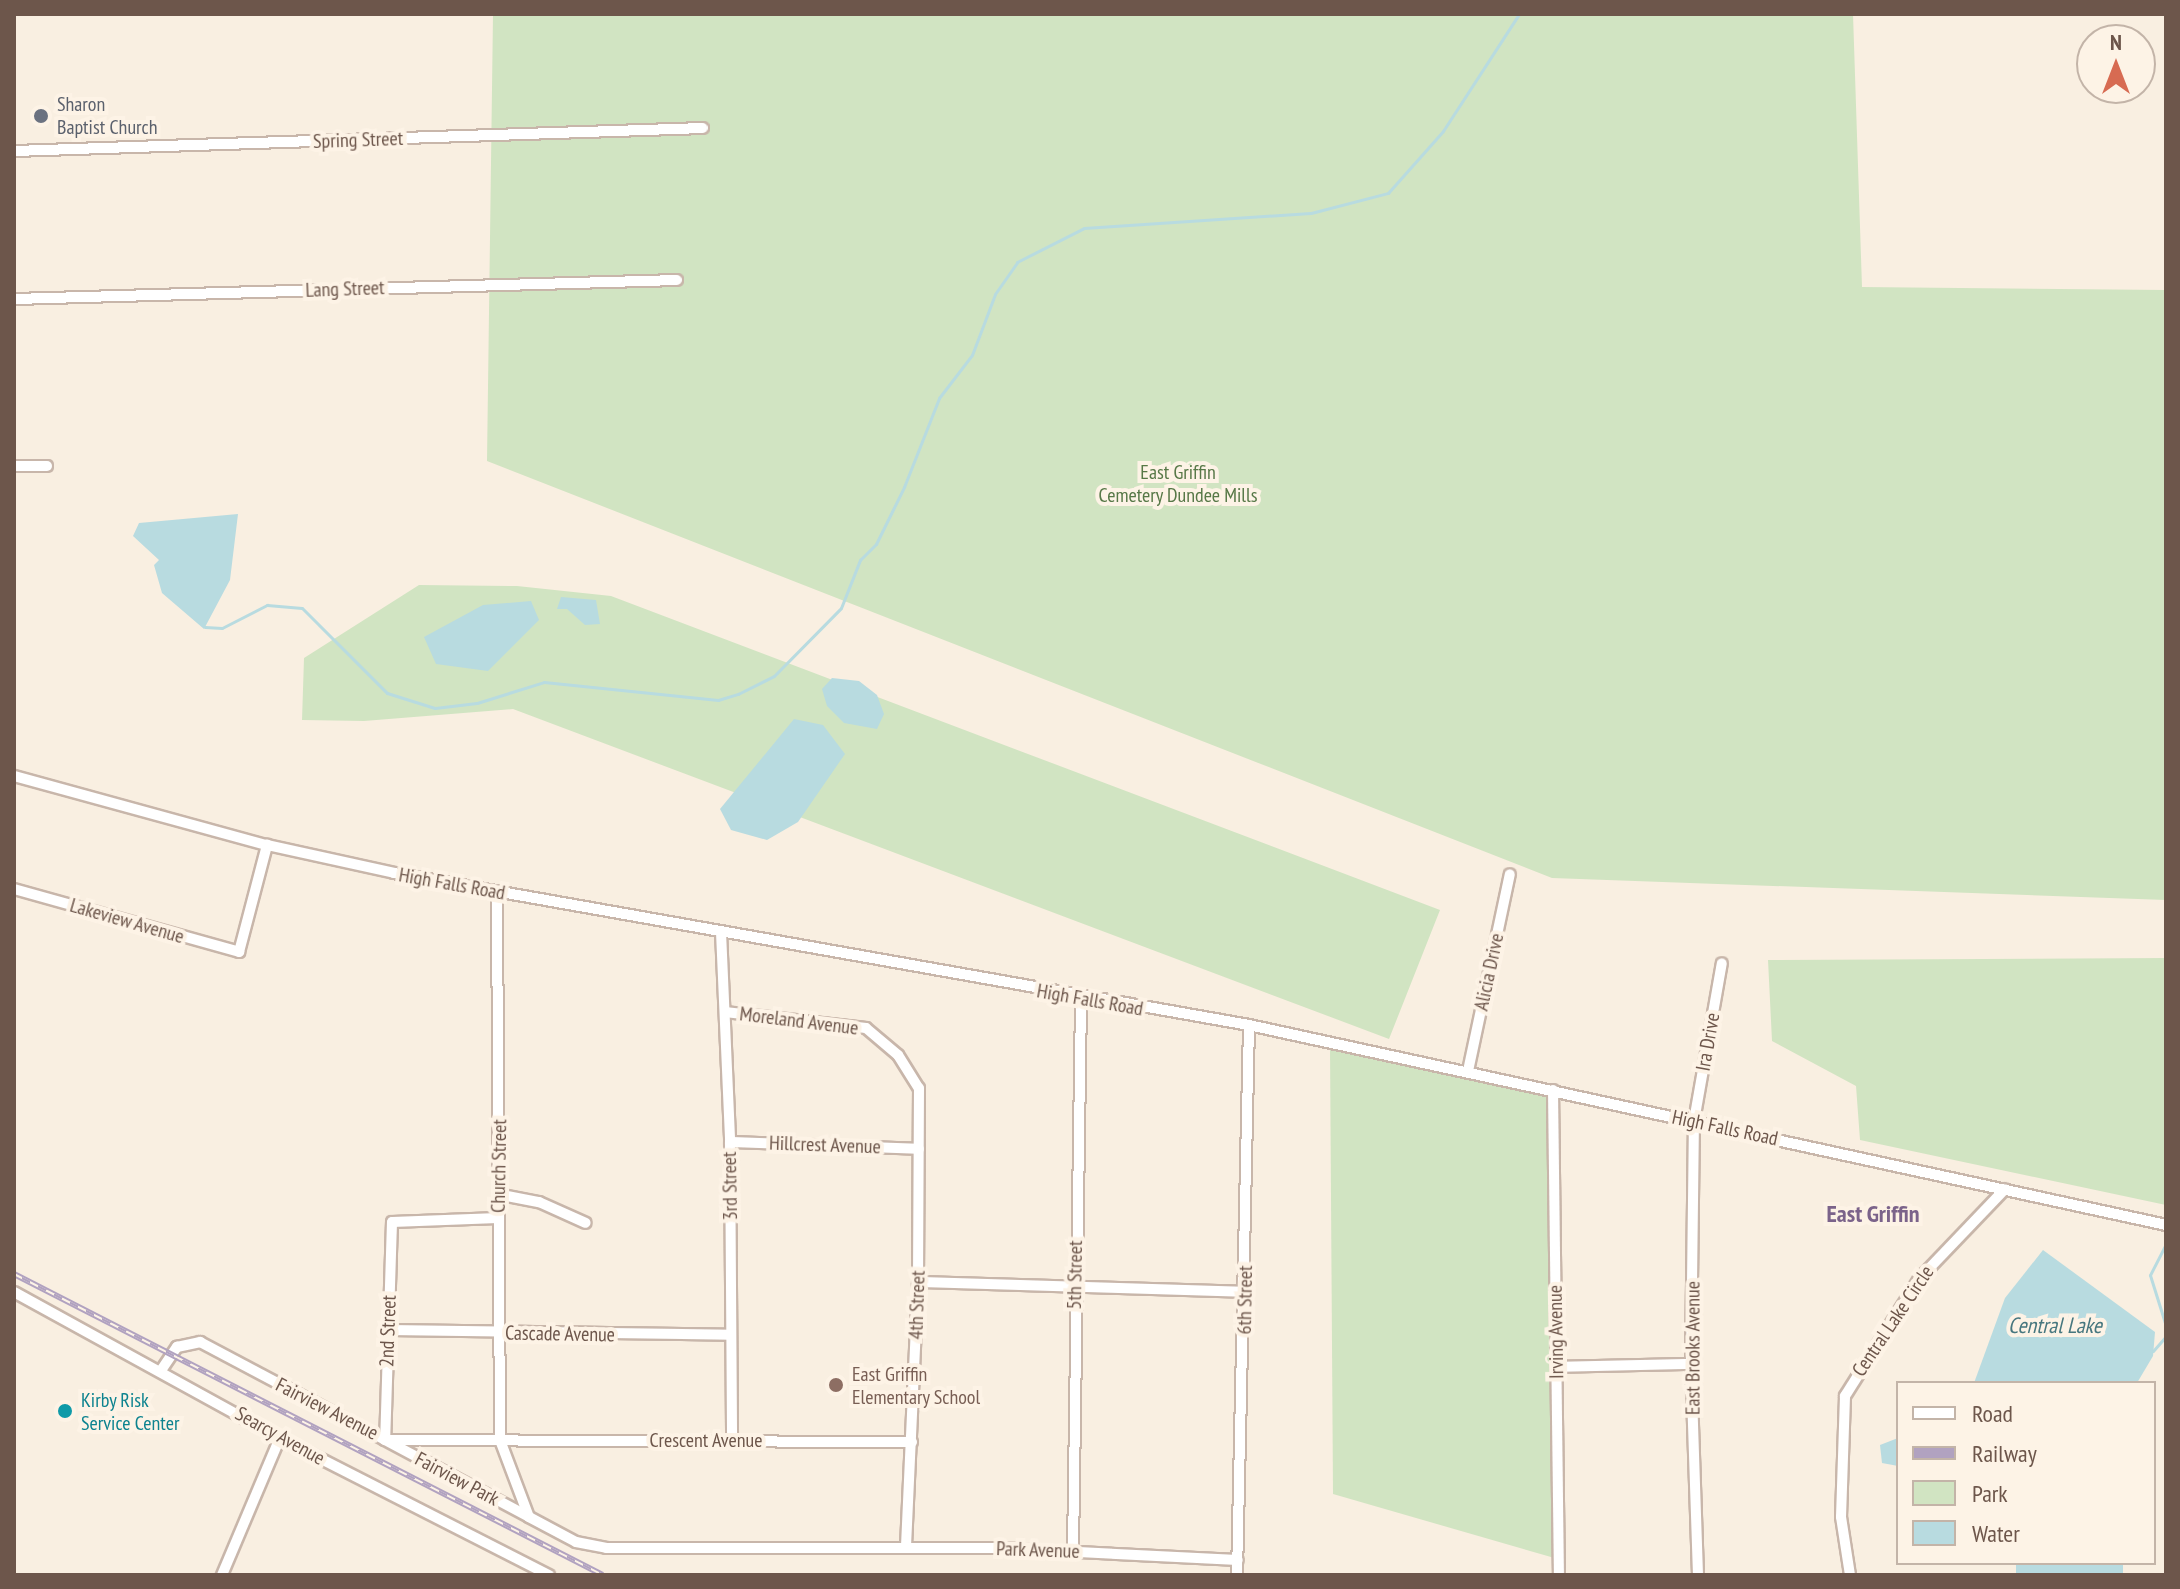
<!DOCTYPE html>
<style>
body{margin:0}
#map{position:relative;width:2180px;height:1589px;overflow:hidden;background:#f9efe1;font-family:"PT Sans Narrow",sans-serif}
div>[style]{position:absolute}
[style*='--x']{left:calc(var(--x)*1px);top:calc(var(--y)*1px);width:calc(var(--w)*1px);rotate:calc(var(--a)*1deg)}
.green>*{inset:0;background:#d1e4c2}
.water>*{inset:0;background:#b8dbe0;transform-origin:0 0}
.stream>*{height:3px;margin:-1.5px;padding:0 1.5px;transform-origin:1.5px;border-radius:1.5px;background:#b8dbe0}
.roads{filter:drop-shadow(2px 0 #c8b6aa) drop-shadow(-2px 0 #c8b6aa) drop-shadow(0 2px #c8b6aa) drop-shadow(0 -2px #c8b6aa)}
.minor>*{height:10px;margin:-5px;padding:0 5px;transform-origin:5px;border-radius:5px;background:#fff}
.rail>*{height:6px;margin-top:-3px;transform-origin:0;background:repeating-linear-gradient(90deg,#fdf3e6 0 9px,#b1a2c0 0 18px);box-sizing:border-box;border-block:2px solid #b1a2c0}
.dots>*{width:22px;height:22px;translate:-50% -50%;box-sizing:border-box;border:4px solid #fdf3e6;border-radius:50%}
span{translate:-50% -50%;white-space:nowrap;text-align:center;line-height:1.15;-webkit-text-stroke:8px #fdf3e6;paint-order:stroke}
.worship-label{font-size:20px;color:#5b616d}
.left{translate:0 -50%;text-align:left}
.street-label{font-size:20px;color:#6d564b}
.park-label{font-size:20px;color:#577847}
.education-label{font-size:20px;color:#785e54}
.culture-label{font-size:20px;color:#0d838f}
.water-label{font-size:22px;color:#47777f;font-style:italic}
.quarter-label{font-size:24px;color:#7b638a;font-weight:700}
.frame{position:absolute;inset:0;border:16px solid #6d564b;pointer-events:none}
.legend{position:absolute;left:1896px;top:1381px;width:260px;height:184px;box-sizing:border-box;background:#fdf3e6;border:2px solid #c3b4a8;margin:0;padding:10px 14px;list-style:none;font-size:24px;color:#6d564b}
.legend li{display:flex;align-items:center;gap:16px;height:40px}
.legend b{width:40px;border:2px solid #c3b4a8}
.north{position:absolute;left:2076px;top:24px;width:80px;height:80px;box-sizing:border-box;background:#fdf3e6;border:2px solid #c3b4a8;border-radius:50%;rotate:0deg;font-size:22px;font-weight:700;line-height:32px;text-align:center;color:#6d564b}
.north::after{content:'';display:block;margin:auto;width:28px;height:36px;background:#d76b52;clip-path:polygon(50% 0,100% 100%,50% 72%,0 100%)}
</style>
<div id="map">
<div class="green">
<div style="clip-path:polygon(493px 14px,1853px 14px,1862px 287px,2166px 290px,2166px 900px,1552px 878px,487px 461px)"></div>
<div style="clip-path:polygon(419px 585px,517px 586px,611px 596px,1440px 910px,1389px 1039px,513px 709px,364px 721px,302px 720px,304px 658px)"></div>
<div style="clip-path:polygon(2166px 958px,2166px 1205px,1860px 1140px,1856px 1086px,1772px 1041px,1768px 960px)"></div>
<div style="clip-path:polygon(1330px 1046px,1552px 1093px,1558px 1559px,1333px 1494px)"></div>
</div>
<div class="water">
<div style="clip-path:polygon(238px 514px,230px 580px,204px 629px,162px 593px,154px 565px,159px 560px,133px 536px,139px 523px)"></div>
<div style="clip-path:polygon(561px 597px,596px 600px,600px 624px,585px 625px,567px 609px,557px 609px)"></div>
<div style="clip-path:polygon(531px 601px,539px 620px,488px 671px,436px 664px,424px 637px,483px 605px)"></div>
<div style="clip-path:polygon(832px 678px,859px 681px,877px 695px,884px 714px,877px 729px,844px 723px,827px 706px,822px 689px)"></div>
<div style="clip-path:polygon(794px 719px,823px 725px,845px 754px,798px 822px,767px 840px,731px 830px,720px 809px)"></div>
<div style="clip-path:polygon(2043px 1250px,2155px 1332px,2153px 1356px,2137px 1383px,1974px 1383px,2005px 1298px)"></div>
<div style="clip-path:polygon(1898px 1438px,1898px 1466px,1882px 1463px,1880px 1445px)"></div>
<div style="left:2016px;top:1563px;width:107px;height:13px"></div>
</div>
<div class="stream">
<div style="--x:205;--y:627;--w:17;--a:3"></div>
<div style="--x:222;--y:628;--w:51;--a:-27.1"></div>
<div style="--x:267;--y:605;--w:35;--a:5"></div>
<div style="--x:302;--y:608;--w:120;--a:45"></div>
<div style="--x:387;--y:693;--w:50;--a:17.4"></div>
<div style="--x:435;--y:708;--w:42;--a:-6.8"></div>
<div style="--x:477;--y:703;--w:70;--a:-17.4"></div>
<div style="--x:544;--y:682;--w:175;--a:5.9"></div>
<div style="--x:718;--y:700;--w:21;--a:-17"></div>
<div style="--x:738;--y:694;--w:40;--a:-26.6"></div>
<div style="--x:774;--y:676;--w:95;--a:-45.4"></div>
<div style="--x:841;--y:608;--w:52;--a:-68.4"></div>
<div style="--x:860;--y:560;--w:23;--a:-45"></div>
<div style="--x:876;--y:544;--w:64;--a:-63.8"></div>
<div style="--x:904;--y:487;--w:96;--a:-68.5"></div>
<div style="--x:939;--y:398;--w:54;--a:-52.5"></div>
<div style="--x:972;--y:355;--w:65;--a:-69.3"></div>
<div style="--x:995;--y:294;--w:39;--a:-55"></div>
<div style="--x:1017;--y:262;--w:75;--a:-26.9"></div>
<div style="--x:1084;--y:228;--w:227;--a:-3.8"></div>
<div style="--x:1311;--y:213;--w:80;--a:-14.6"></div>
<div style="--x:1388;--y:193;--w:83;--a:-48.4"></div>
<div style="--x:1443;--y:131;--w:140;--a:-57"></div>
<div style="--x:2153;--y:1351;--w:18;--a:-49"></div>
<div style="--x:2165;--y:1337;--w:14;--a:-90"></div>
<div style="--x:2165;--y:1323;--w:50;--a:-107.4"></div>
<div style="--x:2150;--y:1275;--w:35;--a:-63"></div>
</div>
<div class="roads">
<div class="minor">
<div style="--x:14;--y:151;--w:689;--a:-1.91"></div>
<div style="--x:14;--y:299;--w:663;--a:-1.64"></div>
<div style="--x:14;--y:466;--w:33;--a:0"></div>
<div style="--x:14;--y:776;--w:262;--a:15.3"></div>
<div style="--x:267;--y:845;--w:130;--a:12.4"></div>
<div style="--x:394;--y:873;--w:868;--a:10.08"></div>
<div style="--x:1249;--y:1025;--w:939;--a:12.3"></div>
<div style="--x:14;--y:889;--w:234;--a:15.6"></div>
<div style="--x:239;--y:952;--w:111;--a:-75.3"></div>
<div style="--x:497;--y:892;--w:548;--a:89.69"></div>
<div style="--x:500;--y:1440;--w:82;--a:69.4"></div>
<div style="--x:529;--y:1517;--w:53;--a:28"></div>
<div style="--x:576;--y:1542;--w:31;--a:11"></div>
<div style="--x:606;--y:1548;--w:393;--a:0"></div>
<div style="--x:999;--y:1548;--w:239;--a:2.9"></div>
<div style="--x:721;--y:932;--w:210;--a:87.5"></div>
<div style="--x:730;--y:1142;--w:298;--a:89.6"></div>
<div style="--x:725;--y:1012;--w:142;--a:6.5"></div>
<div style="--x:866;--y:1028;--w:42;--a:40.2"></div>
<div style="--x:898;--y:1055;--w:39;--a:58"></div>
<div style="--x:919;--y:1088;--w:194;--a:90.3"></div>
<div style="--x:918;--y:1282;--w:266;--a:92.6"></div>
<div style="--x:1468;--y:1071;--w:201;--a:-78"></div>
<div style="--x:1553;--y:1090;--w:485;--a:89.3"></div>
<div style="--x:730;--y:1142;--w:189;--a:2.1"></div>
<div style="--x:502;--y:1195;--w:38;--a:11"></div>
<div style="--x:539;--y:1202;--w:51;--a:24.1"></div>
<div style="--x:498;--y:1218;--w:106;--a:177.8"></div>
<div style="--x:392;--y:1222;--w:218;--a:91.8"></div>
<div style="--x:385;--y:1440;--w:163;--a:28.1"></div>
<div style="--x:918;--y:1282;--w:328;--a:1.7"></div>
<div style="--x:14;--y:1292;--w:303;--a:28.8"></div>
<div style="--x:280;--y:1438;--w:302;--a:27"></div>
<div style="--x:389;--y:1330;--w:342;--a:0.8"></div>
<div style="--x:1556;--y:1367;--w:135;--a:-1.3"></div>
<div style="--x:162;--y:1369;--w:27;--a:-56"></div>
<div style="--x:177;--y:1347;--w:24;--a:-12"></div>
<div style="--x:200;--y:1342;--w:209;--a:27.9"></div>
<div style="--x:385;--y:1440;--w:527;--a:0.22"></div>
<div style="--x:1073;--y:1551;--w:552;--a:-89.17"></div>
<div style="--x:222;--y:1575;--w:149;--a:-67.1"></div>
<div style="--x:1237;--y:1575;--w:550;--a:-88.75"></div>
<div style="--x:1698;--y:1575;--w:211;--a:-91.9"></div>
<div style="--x:1691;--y:1364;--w:243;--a:-89.3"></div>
<div style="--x:1694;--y:1121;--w:160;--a:-80"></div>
<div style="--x:1850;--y:1575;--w:59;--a:-98.8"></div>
<div style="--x:1841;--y:1517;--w:121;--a:-88.1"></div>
<div style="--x:1845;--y:1396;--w:138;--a:-57.7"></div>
<div style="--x:1919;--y:1279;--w:124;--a:-46.3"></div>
</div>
</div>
<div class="rail">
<div style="--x:14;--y:1274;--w:661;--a:27.07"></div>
</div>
<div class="dots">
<div style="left:41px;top:116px;background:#6b7280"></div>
<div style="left:836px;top:1385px;background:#8d6e63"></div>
<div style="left:65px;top:1411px;background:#0f9aa8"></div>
</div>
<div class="worship-label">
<span class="left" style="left:57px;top:116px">Sharon<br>Baptist Church</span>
</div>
<div class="street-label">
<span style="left:358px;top:140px;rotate:-2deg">Spring Street</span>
<span style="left:345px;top:289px;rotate:-2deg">Lang Street</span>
<span style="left:452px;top:884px;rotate:10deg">High Falls Road</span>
<span style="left:127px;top:921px;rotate:16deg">Lakeview Avenue</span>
<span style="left:1489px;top:972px;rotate:-78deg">Alicia Drive</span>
<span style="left:1090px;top:1000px;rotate:10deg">High Falls Road</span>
<span style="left:799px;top:1021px;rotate:7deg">Moreland Avenue</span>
<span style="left:1708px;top:1042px;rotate:-80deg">Ira Drive</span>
<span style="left:1725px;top:1128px;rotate:12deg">High Falls Road</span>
<span style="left:825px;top:1145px;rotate:2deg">Hillcrest Avenue</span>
<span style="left:499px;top:1166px;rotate:-89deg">Church Street</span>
<span style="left:730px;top:1186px;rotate:-91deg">3rd Street</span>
<span style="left:1075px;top:1275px;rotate:-89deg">5th Street</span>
<span style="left:1245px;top:1300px;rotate:-89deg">6th Street</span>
<span style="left:917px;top:1305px;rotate:-88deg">4th Street</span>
<span style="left:1893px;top:1321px;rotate:-56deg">Central Lake Circle</span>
<span style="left:388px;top:1331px;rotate:-88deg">2nd Street</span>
<span style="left:1556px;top:1332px;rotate:-91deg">Irving Avenue</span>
<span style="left:560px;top:1334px;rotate:1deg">Cascade Avenue</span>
<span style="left:1693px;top:1348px;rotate:-90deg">East Brooks Avenue</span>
<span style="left:327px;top:1409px;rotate:27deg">Fairview Avenue</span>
<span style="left:280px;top:1436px;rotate:29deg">Searcy Avenue</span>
<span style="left:706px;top:1440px">Crescent Avenue</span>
<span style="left:457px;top:1479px;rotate:28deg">Fairview Park</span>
<span style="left:1038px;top:1550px;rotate:2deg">Park Avenue</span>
</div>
<div class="park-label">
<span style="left:1178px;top:484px">East Griffin<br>Cemetery Dundee Mills</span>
</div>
<div class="education-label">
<span class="left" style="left:852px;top:1386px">East Griffin<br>Elementary School</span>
</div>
<div class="culture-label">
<span class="left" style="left:81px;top:1412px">Kirby Risk<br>Service Center</span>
</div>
<div class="water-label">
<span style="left:2055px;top:1326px">Central Lake</span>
</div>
<div class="quarter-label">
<span style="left:1873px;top:1214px">East Griffin</span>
</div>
<div class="frame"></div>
<ul class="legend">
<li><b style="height:10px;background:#fff"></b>Road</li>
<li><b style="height:10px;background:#b1a2c0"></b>Railway</li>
<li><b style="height:22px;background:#d1e4c2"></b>Park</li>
<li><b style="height:22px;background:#b8dbe0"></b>Water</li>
</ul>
<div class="north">N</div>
</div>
